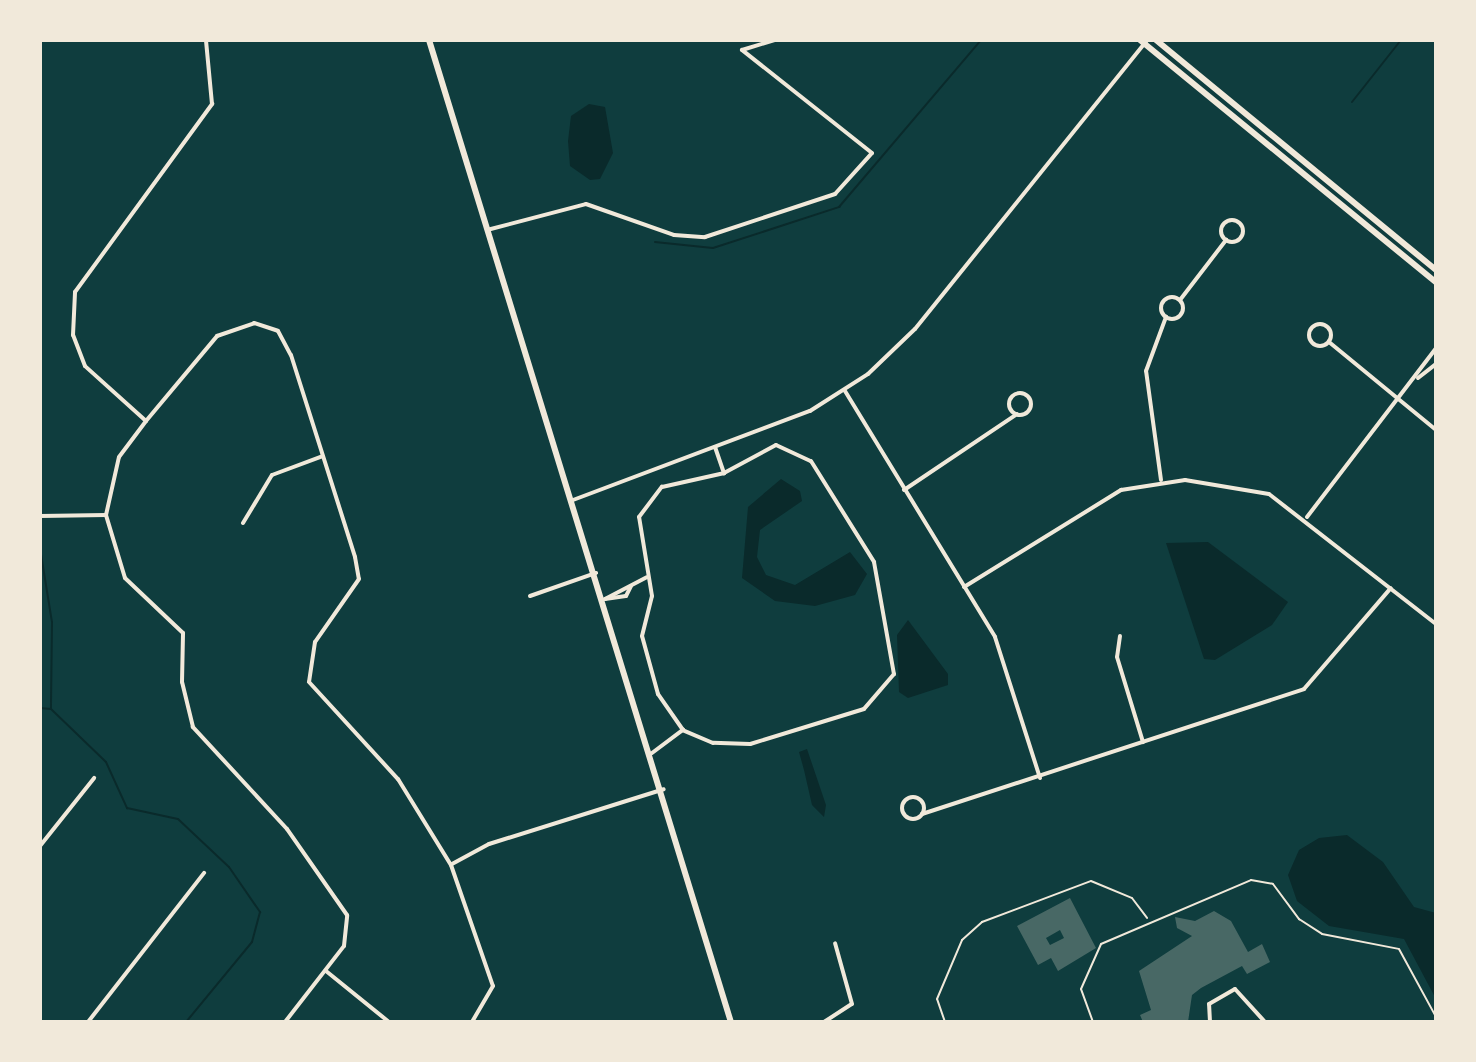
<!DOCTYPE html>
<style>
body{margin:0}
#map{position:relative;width:1476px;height:1062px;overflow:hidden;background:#0f3d3e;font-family:"Asap Condensed",sans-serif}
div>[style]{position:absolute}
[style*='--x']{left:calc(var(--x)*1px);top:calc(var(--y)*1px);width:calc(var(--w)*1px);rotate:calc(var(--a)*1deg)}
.water>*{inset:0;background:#0a2a2b}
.stream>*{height:2px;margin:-1px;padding:0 1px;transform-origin:1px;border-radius:1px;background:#0a2a2b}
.building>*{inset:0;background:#486865}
.path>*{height:2px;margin:-1px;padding:0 1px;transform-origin:1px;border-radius:1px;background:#f1e9da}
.minor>*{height:4px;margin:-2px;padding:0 2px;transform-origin:2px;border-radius:2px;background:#f1e9da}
.minor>.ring{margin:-2px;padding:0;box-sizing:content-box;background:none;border:4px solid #f1e9da;border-radius:50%}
.tertiary>*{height:4px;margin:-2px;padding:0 2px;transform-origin:2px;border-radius:2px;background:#f1e9da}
.primary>*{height:6px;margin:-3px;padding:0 3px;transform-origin:3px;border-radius:3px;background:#f1e9da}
span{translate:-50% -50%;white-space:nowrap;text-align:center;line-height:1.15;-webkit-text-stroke:7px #f1e9da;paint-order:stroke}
.frame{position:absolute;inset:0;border:42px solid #f1e9da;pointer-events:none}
</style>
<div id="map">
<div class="water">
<div style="clip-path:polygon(589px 104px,605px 107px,613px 153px,600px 179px,590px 180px,570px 166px,568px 141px,571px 116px)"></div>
<div style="clip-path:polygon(781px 479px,800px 491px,802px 501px,760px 530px,757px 557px,766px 575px,795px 585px,850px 552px,867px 574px,855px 595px,815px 606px,775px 601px,742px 578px,748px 507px)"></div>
<div style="clip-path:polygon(1208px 542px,1288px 602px,1272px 625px,1215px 660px,1204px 659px,1166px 543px)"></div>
<div style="clip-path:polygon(908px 620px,948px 674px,948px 685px,908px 698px,899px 692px,897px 635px)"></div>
<div style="clip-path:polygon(807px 749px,826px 805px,824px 817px,812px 805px,804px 770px,799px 752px)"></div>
<div style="clip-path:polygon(1347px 835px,1383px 862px,1414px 907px,1436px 913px,1436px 999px,1404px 939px,1329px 926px,1297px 901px,1288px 875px,1299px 850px,1319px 838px)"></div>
</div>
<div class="stream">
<div style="--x:1352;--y:102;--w:79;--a:-51.7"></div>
<div style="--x:655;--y:242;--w:58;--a:5.9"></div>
<div style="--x:713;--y:248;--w:133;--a:-18"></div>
<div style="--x:839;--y:207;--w:219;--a:-49.6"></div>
<div style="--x:40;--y:548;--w:75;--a:80.8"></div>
<div style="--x:52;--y:622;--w:87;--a:90.7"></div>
<div style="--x:51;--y:709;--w:76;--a:43.9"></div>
<div style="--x:106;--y:762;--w:51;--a:65.5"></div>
<div style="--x:127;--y:808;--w:52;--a:12.2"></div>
<div style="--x:178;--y:819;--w:70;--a:43.3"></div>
<div style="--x:229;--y:867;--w:55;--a:55.4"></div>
<div style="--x:260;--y:912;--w:31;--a:105"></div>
<div style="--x:252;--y:942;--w:104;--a:129.5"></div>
<div style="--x:40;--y:708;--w:11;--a:5"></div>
</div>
<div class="building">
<div style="clip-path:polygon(evenodd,1070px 898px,1096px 948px,1058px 971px,1051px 958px,1038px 965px,1017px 926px,1070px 898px,1060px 930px,1064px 938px,1050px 945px,1046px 938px,1060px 930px)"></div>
<div style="clip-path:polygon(1214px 911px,1231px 921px,1248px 952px,1262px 944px,1270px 962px,1247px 974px,1242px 966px,1201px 988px,1192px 995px,1188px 1022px,1143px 1022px,1140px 1015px,1151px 1010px,1139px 971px,1192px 936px,1177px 928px,1175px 917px,1195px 921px)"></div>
</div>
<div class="path">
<div style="--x:945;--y:1022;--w:24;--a:-109"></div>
<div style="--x:937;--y:999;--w:64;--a:-67"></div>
<div style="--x:962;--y:940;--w:27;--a:-42"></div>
<div style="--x:982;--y:922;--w:116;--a:-20.6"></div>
<div style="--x:1091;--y:881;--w:44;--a:22.5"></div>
<div style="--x:1132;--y:898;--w:25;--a:53"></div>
<div style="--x:1093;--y:1022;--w:35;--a:-110"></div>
<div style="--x:1081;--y:989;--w:49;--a:-66"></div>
<div style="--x:1101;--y:944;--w:163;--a:-23.1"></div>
<div style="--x:1251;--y:880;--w:22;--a:10"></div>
<div style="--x:1273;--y:884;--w:44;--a:53.4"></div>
<div style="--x:1299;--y:919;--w:27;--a:33"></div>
<div style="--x:1322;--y:934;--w:78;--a:11"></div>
<div style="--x:1399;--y:949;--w:77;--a:61.4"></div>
</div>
<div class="minor">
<div style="--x:742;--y:50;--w:34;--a:-17"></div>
<div class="ring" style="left:1221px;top:220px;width:18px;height:18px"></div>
<div style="--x:487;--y:230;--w:102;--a:-14.7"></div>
<div style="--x:586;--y:204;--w:93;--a:19.4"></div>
<div style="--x:674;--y:235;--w:31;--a:4"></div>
<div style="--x:705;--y:237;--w:137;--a:-18.3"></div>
<div style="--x:835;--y:194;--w:55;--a:-47.9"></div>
<div style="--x:872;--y:153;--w:166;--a:-141.6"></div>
<div class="ring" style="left:1161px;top:297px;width:18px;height:18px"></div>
<div style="--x:1180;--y:300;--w:76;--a:-52.5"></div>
<div class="ring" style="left:1309px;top:324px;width:18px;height:18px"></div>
<div style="--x:1329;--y:342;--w:139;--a:39.4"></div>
<div style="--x:1418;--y:378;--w:23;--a:-38"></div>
<div style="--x:845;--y:391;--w:288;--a:58.6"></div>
<div style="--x:995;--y:637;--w:148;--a:72.3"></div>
<div class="ring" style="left:1009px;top:393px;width:18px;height:18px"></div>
<div style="--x:146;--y:421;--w:82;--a:-138"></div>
<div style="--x:85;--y:366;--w:33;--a:-111"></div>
<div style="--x:73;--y:335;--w:43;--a:-87.3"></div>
<div style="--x:75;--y:292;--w:233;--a:-53.9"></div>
<div style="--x:212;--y:104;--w:64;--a:-95.4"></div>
<div style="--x:776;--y:445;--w:38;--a:25"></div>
<div style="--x:811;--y:461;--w:119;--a:58"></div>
<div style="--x:874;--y:562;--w:114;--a:79.9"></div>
<div style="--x:894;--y:674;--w:46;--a:130.6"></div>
<div style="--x:864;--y:709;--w:119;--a:162.9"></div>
<div style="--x:750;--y:744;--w:37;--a:-178"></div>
<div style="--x:713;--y:743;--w:33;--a:-157"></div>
<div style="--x:683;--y:730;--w:44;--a:-124.8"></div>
<div style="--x:658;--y:694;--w:60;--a:-105.4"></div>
<div style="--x:642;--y:636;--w:41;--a:-76"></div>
<div style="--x:652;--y:596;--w:80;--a:-99.3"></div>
<div style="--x:639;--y:517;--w:38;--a:-53"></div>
<div style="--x:662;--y:487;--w:64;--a:-12.7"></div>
<div style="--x:724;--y:473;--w:59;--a:-28.3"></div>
<div style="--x:715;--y:447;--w:28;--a:71"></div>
<div style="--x:1161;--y:480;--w:110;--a:-97.8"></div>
<div style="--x:1146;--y:371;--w:58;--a:-69.7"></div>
<div style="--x:904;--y:490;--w:136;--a:-33.9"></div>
<div style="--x:40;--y:516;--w:66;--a:-0.9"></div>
<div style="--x:1307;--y:517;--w:213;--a:-52.6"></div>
<div style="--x:243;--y:523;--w:56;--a:-58.9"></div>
<div style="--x:272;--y:475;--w:54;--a:-20.4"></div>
<div style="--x:964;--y:587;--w:185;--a:-31.7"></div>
<div style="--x:1121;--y:490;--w:65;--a:-8.9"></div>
<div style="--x:1185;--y:480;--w:85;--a:9.5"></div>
<div style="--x:1269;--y:494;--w:212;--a:37.9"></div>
<div style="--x:530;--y:596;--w:70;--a:-19.2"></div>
<div style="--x:605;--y:599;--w:47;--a:-27.6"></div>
<div style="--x:605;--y:599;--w:21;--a:-8"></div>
<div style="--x:626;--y:596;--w:11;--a:-63"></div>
<div style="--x:1120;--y:636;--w:21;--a:98"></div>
<div style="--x:1117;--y:657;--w:89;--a:73"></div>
<div style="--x:652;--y:753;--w:39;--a:-37"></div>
<div class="ring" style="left:902px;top:797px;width:18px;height:18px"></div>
<div style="--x:922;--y:814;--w:402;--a:-18.1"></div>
<div style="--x:1304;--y:689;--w:133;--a:-49.3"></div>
<div style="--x:40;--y:846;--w:87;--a:-51.5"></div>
<div style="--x:452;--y:864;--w:42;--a:-28.4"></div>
<div style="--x:489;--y:844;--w:183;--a:-17.4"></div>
<div style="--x:326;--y:971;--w:81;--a:39"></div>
<div style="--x:88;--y:1022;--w:189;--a:-52.1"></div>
<div style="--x:285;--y:1022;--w:96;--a:-52.2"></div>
<div style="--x:344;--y:946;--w:31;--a:-84"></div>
<div style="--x:347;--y:915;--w:105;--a:-124.9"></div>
<div style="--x:287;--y:829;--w:139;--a:-132.7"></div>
<div style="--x:193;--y:727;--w:46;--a:-103.7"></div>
<div style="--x:182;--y:682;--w:49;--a:-88.8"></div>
<div style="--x:183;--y:633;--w:80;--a:-136.5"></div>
<div style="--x:125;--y:578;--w:66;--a:-106.8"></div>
<div style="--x:106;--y:515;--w:59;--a:-77.4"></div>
<div style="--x:119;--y:457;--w:45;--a:-53.1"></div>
<div style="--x:146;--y:421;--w:111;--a:-50.1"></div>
<div style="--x:217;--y:336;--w:39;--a:-19"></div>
<div style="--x:254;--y:323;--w:25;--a:18"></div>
<div style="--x:278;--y:331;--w:27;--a:62"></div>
<div style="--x:291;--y:355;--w:212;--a:72.4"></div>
<div style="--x:355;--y:557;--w:22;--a:80"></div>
<div style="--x:359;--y:579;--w:77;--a:124.9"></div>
<div style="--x:315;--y:642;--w:40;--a:98.5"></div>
<div style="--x:309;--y:682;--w:132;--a:47.5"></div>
<div style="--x:398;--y:779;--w:101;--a:58.4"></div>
<div style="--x:451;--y:865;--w:128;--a:70.9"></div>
<div style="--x:493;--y:986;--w:42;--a:120.3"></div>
<div style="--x:824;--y:1022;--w:33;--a:-33"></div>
<div style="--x:852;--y:1004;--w:63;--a:-105.6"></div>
<div style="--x:1210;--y:1022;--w:18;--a:-93"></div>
<div style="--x:1209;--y:1004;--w:30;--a:-30"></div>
<div style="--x:1235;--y:989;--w:45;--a:47.7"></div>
</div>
<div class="tertiary">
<div style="--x:573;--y:500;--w:253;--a:-20.6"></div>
<div style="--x:810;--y:411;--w:69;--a:-32.5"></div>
<div style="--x:868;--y:374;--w:65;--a:-43.8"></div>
<div style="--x:915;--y:329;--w:371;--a:-51.2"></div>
</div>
<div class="primary">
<div style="--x:429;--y:40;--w:1027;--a:72.91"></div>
<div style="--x:1140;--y:40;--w:382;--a:39.3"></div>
<div style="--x:1156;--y:40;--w:362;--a:39.4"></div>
</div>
<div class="frame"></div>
</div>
